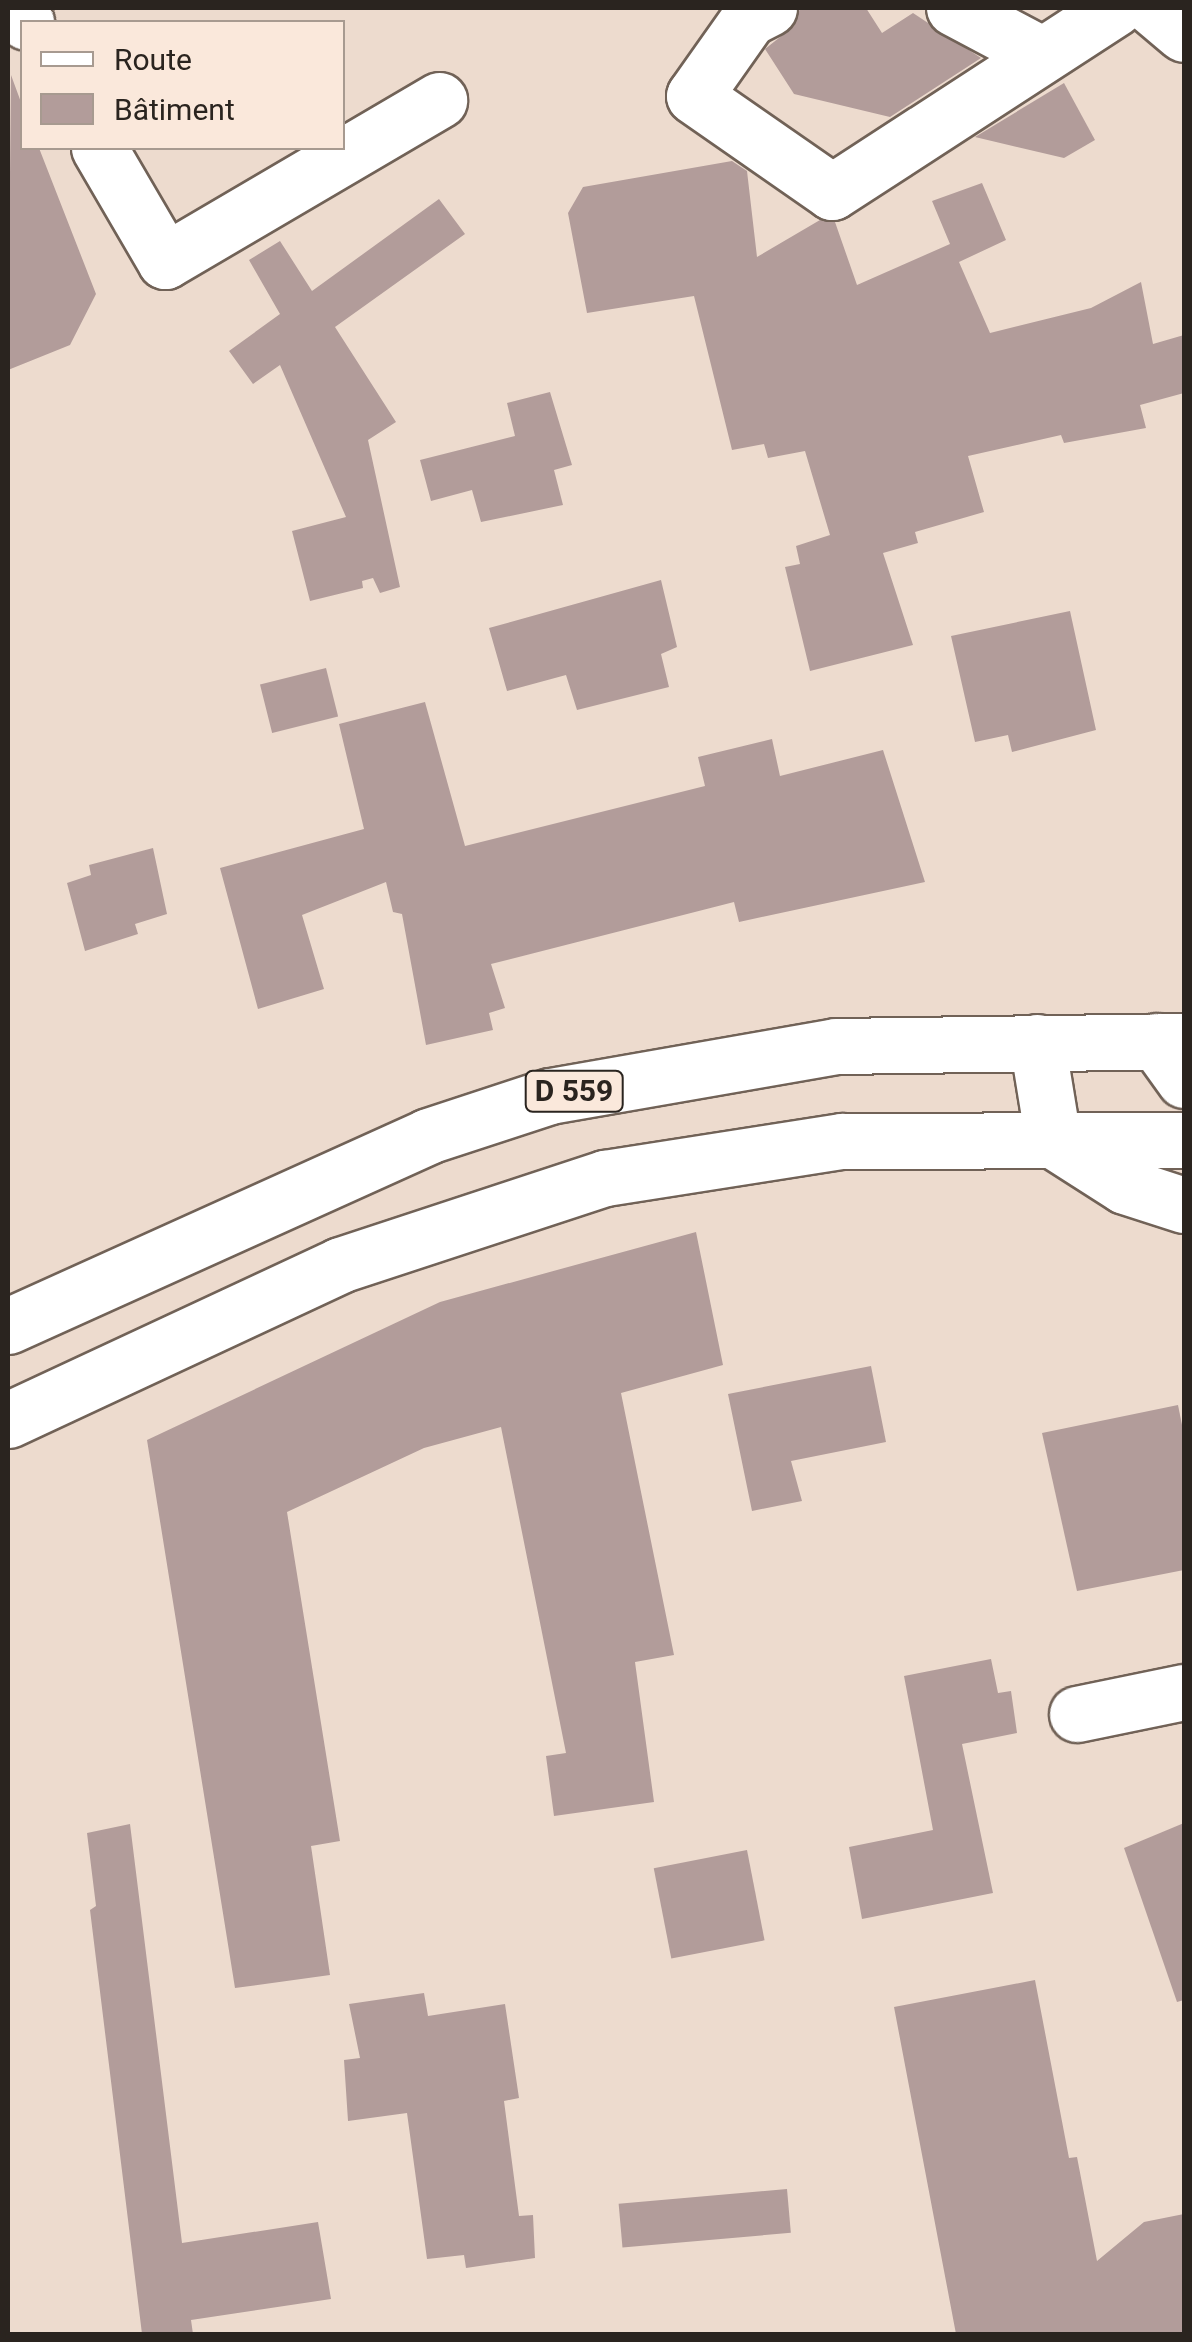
<!DOCTYPE html>
<meta charset="utf-8">
<style>
body{margin:0}
#map{position:relative;width:1192px;height:2342px;overflow:hidden;background:#eddbce;font-family:Roboto,sans-serif}
div>[style]{position:absolute}
[style*='--x']{left:calc(var(--x)*1px);top:calc(var(--y)*1px);width:calc(var(--w)*1px);rotate:calc(var(--a)*1deg)}
.building>*{inset:0;background:#b29c9a;transform-origin:0 0}
.roads{filter:drop-shadow(2px 0 #716257) drop-shadow(-2px 0 #716257) drop-shadow(0 2px #716257) drop-shadow(0 -2px #716257)}
.minor>*{height:55px;margin:-27.5px;padding:0 27.5px;transform-origin:27.5px;border-radius:27.5px;background:#fff}
.major>*{height:55px;margin:-27.5px;padding:0 27.5px;transform-origin:27.5px;border-radius:27.5px;background:#fff}
span{translate:-50% -50%;white-space:nowrap;text-align:center;line-height:1.15;-webkit-text-stroke:9px #fae8db;paint-order:stroke}
.shield-label span{padding:2px 8px;background:#fae8db;border:2px solid;border-radius:8px;-webkit-text-stroke-width:0}
.shield-label{font-size:30px;color:#2a241f;font-weight:700}
.frame{position:absolute;inset:0;border:10px solid #2a241f;pointer-events:none}
.legend{position:absolute;left:20px;top:20px;width:325px;height:130px;box-sizing:border-box;background:#fae8db;border:2px solid #a79a90;margin:0;padding:12px 18px;list-style:none;font-size:30px;color:#2a241f}
.legend li{display:flex;align-items:center;gap:20px;height:50px}
.legend b{width:50px;border:2px solid #a79a90}
</style>
<div id="map">
<div class="building">
<div style="clip-path:polygon(800px 8px,866px 8px,882px 33px,913px 13px,981px 58px,890px 117px,794px 94px,765px 49px,794px 26px)"></div>
<div style="clip-path:polygon(11px 75px,22px 105px,22px 148px,39px 148px,96px 294px,70px 345px,8px 370px)"></div>
<div style="clip-path:polygon(1064px 83px,1095px 140px,1064px 158px,975px 137px)"></div>
<div style="clip-path:polygon(732px 161px,747px 171px,757px 257px,820px 220px,835px 222px,857px 285px,950px 244px,932px 201px,982px 183px,1006px 240px,959px 262px,990px 333px,1091px 308px,1141px 282px,1153px 344px,1184px 335px,1184px 393px,1140px 405px,1146px 428px,1064px 443px,1061px 435px,968px 456px,984px 512px,915px 532px,918px 543px,883px 553px,913px 645px,810px 671px,785px 567px,800px 564px,796px 546px,830px 535px,805px 451px,768px 458px,764px 444px,732px 450px,694px 296px,587px 313px,568px 213px,583px 187px)"></div>
<div style="clip-path:polygon(439px 199px,465px 234px,335px 327px,396px 422px,368px 440px,400px 587px,380px 593px,373px 578px,362px 581px,363px 588px,310px 601px,292px 531px,346px 517px,280px 365px,253px 384px,229px 351px,280px 314px,249px 260px,280px 241px,312px 291px)"></div>
<div style="clip-path:polygon(550px 392px,572px 465px,554px 470px,563px 505px,481px 522px,472px 490px,431px 501px,420px 460px,515px 436px,507px 403px)"></div>
<div style="clip-path:polygon(661px 580px,677px 647px,661px 654px,669px 687px,577px 710px,566px 675px,507px 691px,489px 628px)"></div>
<div style="clip-path:polygon(1070px 611px,1096px 730px,1012px 752px,1008px 735px,975px 742px,951px 636px)"></div>
<div style="left:326px;top:668px;width:50px;height:68px;rotate:76deg"></div>
<div style="clip-path:polygon(425px 702px,465px 846px,705px 786px,698px 757px,772px 739px,780px 776px,883px 750px,925px 882px,739px 922px,734px 902px,491px 964px,505px 1008px,489px 1013px,493px 1030px,426px 1045px,402px 914px,393px 912px,386px 882px,302px 915px,324px 989px,258px 1009px,220px 868px,364px 829px,339px 724px)"></div>
<div style="clip-path:polygon(153px 848px,167px 914px,135px 924px,138px 934px,85px 951px,67px 883px,91px 875px,89px 865px)"></div>
<div style="clip-path:polygon(696px 1232px,723px 1365px,621px 1393px,674px 1655px,635px 1662px,654px 1802px,554px 1816px,546px 1756px,566px 1753px,501px 1427px,424px 1448px,287px 1512px,340px 1841px,311px 1846px,330px 1975px,235px 1988px,147px 1440px,440px 1302px)"></div>
<div style="clip-path:polygon(871px 1366px,886px 1442px,791px 1461px,802px 1501px,752px 1511px,728px 1394px)"></div>
<div style="clip-path:polygon(1178px 1405px,1184px 1435px,1184px 1570px,1077px 1591px,1042px 1433px)"></div>
<div style="clip-path:polygon(991px 1659px,998px 1693px,1011px 1691px,1017px 1733px,962px 1744px,993px 1893px,862px 1919px,849px 1847px,933px 1830px,904px 1676px)"></div>
<div style="clip-path:polygon(1184px 1823px,1184px 2000px,1177px 2002px,1124px 1848px)"></div>
<div style="clip-path:polygon(130px 1824px,182px 2243px,318px 2222px,331px 2299px,191px 2320px,193px 2334px,142px 2334px,90px 1910px,96px 1906px,87px 1833px)"></div>
<div style="left:747px;top:1850px;width:92px;height:95px;rotate:79deg"></div>
<div style="clip-path:polygon(1035px 1980px,1069px 2158px,1077px 2157px,1097px 2261px,1144px 2222px,1184px 2214px,1184px 2334px,956px 2334px,894px 2007px)"></div>
<div style="clip-path:polygon(424px 1993px,428px 2016px,505px 2004px,519px 2098px,504px 2101px,519px 2216px,533px 2215px,535px 2258px,466px 2268px,464px 2255px,427px 2259px,407px 2113px,348px 2121px,344px 2060px,360px 2058px,349px 2004px)"></div>
<div style="left:787px;top:2189px;width:44px;height:169px;rotate:85deg"></div>
</div>
<div class="roads">
<div class="minor">
<div style="--x:18;--y:8;--w:16;--a:60"></div>
<div style="--x:769;--y:8;--w:22;--a:153"></div>
<div style="--x:749;--y:18;--w:95;--a:125.2"></div>
<div style="--x:694;--y:96;--w:168;--a:34.8"></div>
<div style="--x:832;--y:192;--w:338;--a:-33"></div>
<div style="--x:954;--y:8;--w:98;--a:27.9"></div>
<div style="--x:99;--y:148;--w:131;--a:59.7"></div>
<div style="--x:165;--y:261;--w:318;--a:-30.4"></div>
<div style="--x:1156;--y:1041;--w:48;--a:54.3"></div>
<div style="--x:1037;--y:1042;--w:99;--a:80.7"></div>
<div style="--x:1053;--y:1140;--w:85;--a:32.6"></div>
<div style="--x:1125;--y:1186;--w:62;--a:17.9"></div>
<div style="--x:1077;--y:1714;--w:109;--a:-11.6"></div>
</div>
<div class="major">
<div style="--x:1153;--y:8;--w:40;--a:40"></div>
<div style="--x:8;--y:1326;--w:461;--a:-24.3"></div>
<div style="--x:428;--y:1136;--w:128;--a:-18.2"></div>
<div style="--x:550;--y:1096;--w:290;--a:-9.9"></div>
<div style="--x:836;--y:1046;--w:348;--a:-0.8"></div>
<div style="--x:8;--y:1420;--w:366;--a:-25"></div>
<div style="--x:340;--y:1265;--w:279;--a:-18.2"></div>
<div style="--x:605;--y:1178;--w:240;--a:-8.9"></div>
<div style="--x:842;--y:1141;--w:342;--a:-0.2"></div>
</div>
</div>
<div class="shield-label">
<span style="left:574px;top:1091px">D 559</span>
</div>
<div class="frame"></div>
<ul class="legend">
<li><b style="height:12px;background:#fff"></b>Route</li>
<li><b style="height:28px;background:#b29c9a"></b>Bâtiment</li>
</ul>
</div>
